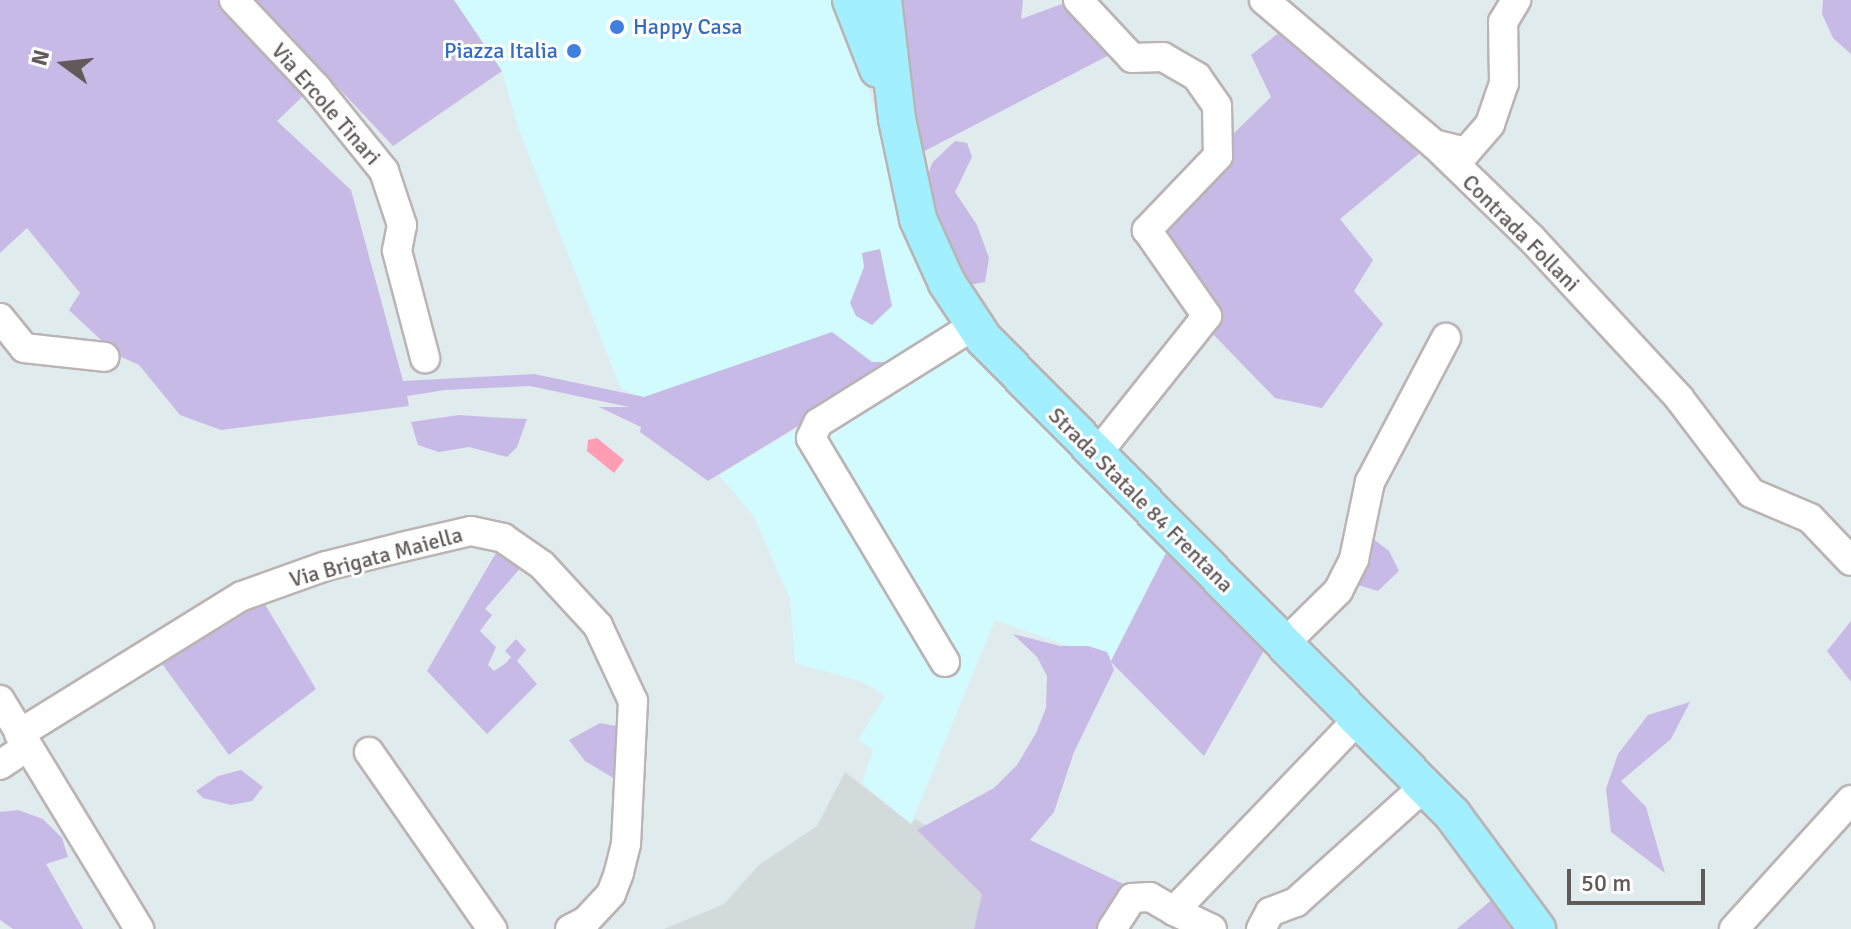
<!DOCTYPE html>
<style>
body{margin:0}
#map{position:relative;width:1851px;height:929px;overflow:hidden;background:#e0ebed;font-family:Signika,sans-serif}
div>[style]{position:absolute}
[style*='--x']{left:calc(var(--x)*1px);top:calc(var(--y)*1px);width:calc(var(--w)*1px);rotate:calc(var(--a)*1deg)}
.commercial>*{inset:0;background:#d2fbff}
.industrial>*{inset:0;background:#d2dadb}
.green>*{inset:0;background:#c8bae6}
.water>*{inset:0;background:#ff9db5}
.roads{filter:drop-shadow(2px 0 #bbb3b4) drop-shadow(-2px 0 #bbb3b4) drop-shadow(0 2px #bbb3b4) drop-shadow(0 -2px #bbb3b4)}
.minor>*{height:28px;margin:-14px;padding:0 14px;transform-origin:14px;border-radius:14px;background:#fff}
.major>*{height:36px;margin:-18px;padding:0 18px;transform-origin:18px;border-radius:18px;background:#a2f0ff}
.dots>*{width:22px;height:22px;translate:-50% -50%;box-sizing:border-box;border:4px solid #fff;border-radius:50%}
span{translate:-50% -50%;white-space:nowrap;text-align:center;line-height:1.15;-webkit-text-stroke:6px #fff;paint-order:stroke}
.shop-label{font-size:22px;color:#366cbe}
.left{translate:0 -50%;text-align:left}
.right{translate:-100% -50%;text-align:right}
.street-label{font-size:22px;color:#62595a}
.north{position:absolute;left:24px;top:24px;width:80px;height:80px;-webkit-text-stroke:6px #fff;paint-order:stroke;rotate:285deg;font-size:22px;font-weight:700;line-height:32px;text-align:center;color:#62595a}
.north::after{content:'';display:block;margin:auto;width:28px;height:36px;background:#62595a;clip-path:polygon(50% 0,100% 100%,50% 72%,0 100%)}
.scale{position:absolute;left:1567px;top:869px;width:138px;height:36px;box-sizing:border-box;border:4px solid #62595a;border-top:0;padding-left:10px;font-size:24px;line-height:28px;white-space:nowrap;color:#62595a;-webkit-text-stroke:6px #fff;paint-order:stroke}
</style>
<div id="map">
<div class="commercial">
<div style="clip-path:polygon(454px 0,844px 0,905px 222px,1168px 549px,1111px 661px,995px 620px,911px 824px,862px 783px,873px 750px,858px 740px,885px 696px,863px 682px,795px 663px,790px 599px,754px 517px,719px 475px,932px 347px,925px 343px,888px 362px,872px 362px,840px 338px,752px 374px,644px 397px,621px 389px,518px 127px,502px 71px)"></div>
</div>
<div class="industrial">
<div style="clip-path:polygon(845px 772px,911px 824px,915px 819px,990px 864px,974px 929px,664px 929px,724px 904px,759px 865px,817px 826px)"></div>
</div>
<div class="green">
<div style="clip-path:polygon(0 0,217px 0,305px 94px,277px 121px,351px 190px,403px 381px,534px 374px,644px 397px,832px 332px,872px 362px,888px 362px,925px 343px,931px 345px,708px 481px,640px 432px,641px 427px,599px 407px,629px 407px,530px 386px,445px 390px,407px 396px,409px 406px,221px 430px,180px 415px,139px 365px,117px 355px,69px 310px,80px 293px,27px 228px,0 253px)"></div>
<div style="clip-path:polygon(256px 0,454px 0,502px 71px,393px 146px)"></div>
<div style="clip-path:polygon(900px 0,1023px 0,1021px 19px,1073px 0,1117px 51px,913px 157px)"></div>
<div style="clip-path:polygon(1823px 0,1851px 0,1851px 54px,1833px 38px,1822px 14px)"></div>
<div style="clip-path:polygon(1286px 27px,1425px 149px,1340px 219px,1373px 260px,1354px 291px,1383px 324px,1322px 408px,1275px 398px,1209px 330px,1133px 232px,1271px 97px,1251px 55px)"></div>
<div style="clip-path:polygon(955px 141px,967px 143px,972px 157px,955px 192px,977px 225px,989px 258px,985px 282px,969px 285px,923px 191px,932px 163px)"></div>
<div style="clip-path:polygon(880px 249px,892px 306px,872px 325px,856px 316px,850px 303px,864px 267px,862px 253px)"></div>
<div style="clip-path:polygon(459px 415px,504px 418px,527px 419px,517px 447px,507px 457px,469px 447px,439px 452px,418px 445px,411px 422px)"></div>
<div style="clip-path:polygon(1372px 538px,1389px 551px,1399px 571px,1378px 591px,1355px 584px)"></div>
<div style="clip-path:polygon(500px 546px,523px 565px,485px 609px,492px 615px,480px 631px,496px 647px,488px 665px,494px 671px,506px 663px,511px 657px,505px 651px,516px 639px,526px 650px,517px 661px,537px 684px,487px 734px,427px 671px)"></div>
<div style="clip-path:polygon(1168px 549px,1266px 647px,1204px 756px,1111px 662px,1114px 670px,1074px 752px,1054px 812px,1030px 840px,1130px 887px,1103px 929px,974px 929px,982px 894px,917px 830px,994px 788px,1017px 765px,1036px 733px,1046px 708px,1047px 676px,1037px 657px,1013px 634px,1060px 646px,1088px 646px,1107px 652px,1111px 661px)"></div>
<div style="clip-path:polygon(258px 593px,316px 689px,229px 755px,157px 657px)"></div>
<div style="clip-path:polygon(1851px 621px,1851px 682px,1827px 651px)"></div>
<div style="clip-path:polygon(1690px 702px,1671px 739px,1621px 781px,1646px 807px,1665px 873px,1611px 832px,1606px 789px,1618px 754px,1648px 715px)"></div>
<div style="clip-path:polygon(600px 723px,626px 728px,620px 782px,585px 761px,569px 740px)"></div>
<div style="clip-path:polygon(241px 770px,263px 787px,252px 801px,231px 805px,203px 798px,196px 791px,218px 776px)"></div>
<div style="clip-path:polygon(18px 810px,43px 819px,62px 838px,68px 857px,46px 864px,83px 929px,13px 929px,0 920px,0 812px)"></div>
<div style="clip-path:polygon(1501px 892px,1524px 929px,1457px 929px)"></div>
</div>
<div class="water">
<div style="clip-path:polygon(597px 438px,624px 460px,614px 473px,587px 451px,588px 440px)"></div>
</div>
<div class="roads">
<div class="minor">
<div style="--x:234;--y:0;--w:120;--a:46.7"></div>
<div style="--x:316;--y:87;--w:108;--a:51"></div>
<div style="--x:384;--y:171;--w:57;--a:71.6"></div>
<div style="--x:402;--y:225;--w:26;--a:101"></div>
<div style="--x:397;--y:251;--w:111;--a:75.3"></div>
<div style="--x:1078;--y:0;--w:79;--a:47"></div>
<div style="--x:1132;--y:58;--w:31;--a:-2"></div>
<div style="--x:1163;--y:57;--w:39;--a:30"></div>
<div style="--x:1197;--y:77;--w:35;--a:55"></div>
<div style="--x:1217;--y:106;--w:50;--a:88.9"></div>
<div style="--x:1218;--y:156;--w:103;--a:133.8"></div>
<div style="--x:1147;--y:230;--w:105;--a:55.1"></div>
<div style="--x:1207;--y:316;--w:178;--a:128.6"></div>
<div style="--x:1264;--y:0;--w:223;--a:40.3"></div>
<div style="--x:1434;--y:144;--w:136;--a:44.1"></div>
<div style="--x:1532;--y:239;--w:217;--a:47.2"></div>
<div style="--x:1679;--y:398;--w:119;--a:52.8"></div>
<div style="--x:1751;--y:493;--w:64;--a:23"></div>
<div style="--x:1810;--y:518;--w:59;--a:46.4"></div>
<div style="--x:1434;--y:144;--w:33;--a:14"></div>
<div style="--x:1466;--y:152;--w:37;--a:-49"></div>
<div style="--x:1490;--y:124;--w:43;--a:-71.1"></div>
<div style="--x:1504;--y:83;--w:61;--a:-90.9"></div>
<div style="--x:1503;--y:22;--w:26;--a:-59"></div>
<div style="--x:0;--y:318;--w:38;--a:51"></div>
<div style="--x:24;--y:348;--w:81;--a:6.3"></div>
<div style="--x:1284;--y:644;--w:76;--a:-44.5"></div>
<div style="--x:1338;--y:591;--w:36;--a:-63"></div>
<div style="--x:1354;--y:559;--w:79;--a:-78.3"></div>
<div style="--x:1370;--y:482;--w:163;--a:-62.2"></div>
<div style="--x:945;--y:662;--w:261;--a:-120.9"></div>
<div style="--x:811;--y:438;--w:17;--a:-65"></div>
<div style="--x:818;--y:423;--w:185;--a:-32"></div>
<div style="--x:0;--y:700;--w:268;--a:58.7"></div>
<div style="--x:19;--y:734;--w:262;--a:-31.8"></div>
<div style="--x:242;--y:596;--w:89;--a:-19.7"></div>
<div style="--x:326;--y:566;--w:78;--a:-14"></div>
<div style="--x:402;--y:547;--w:71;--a:-13.1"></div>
<div style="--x:471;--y:531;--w:33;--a:12"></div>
<div style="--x:503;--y:538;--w:47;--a:34.7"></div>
<div style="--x:542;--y:565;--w:83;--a:47.4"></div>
<div style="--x:598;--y:626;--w:83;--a:65"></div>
<div style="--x:633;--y:701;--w:143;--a:92.8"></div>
<div style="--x:626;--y:844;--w:30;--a:104"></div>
<div style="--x:619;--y:873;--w:22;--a:111"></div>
<div style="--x:611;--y:894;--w:37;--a:133"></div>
<div style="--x:586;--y:921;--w:18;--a:153"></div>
<div style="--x:369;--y:752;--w:216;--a:55.2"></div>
<div style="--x:0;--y:765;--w:32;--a:-34"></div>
<div style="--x:1174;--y:911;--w:42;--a:25.3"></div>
<div style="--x:1112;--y:929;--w:37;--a:-57"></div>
<div style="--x:1132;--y:898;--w:18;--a:-3"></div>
<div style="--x:1150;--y:897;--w:28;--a:30"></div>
<div style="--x:1174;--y:911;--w:267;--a:-46.2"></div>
<div style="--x:1261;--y:929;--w:19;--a:-62"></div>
<div style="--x:1270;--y:912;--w:28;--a:-21"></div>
<div style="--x:1296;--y:902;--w:173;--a:-42"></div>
<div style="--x:1734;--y:929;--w:174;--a:-47.8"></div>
</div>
<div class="major">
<div style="--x:851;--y:0;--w:74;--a:68.6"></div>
<div style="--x:883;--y:0;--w:120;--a:83.3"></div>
<div style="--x:897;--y:119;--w:102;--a:78.1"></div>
<div style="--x:918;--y:219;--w:70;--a:65.6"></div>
<div style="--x:947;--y:283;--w:67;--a:56.5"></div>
<div style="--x:984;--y:339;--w:667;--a:45.43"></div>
<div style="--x:1452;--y:814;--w:143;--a:53.5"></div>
</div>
</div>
<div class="dots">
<div style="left:617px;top:27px;background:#3f7fe0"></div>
<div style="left:574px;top:51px;background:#3f7fe0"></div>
</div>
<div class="shop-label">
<span class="left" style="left:633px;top:27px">Happy Casa</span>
<span class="right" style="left:558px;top:51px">Piazza Italia</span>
</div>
<div class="street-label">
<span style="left:326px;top:104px;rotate:49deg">Via Ercole Tinari</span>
<span style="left:1521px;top:233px;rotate:45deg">Contrada Follani</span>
<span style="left:1141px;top:500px;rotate:45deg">Strada Statale 84 Frentana</span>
<span style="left:376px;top:557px;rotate:-15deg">Via Brigata Maiella</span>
</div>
<div class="north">N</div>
<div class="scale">50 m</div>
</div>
